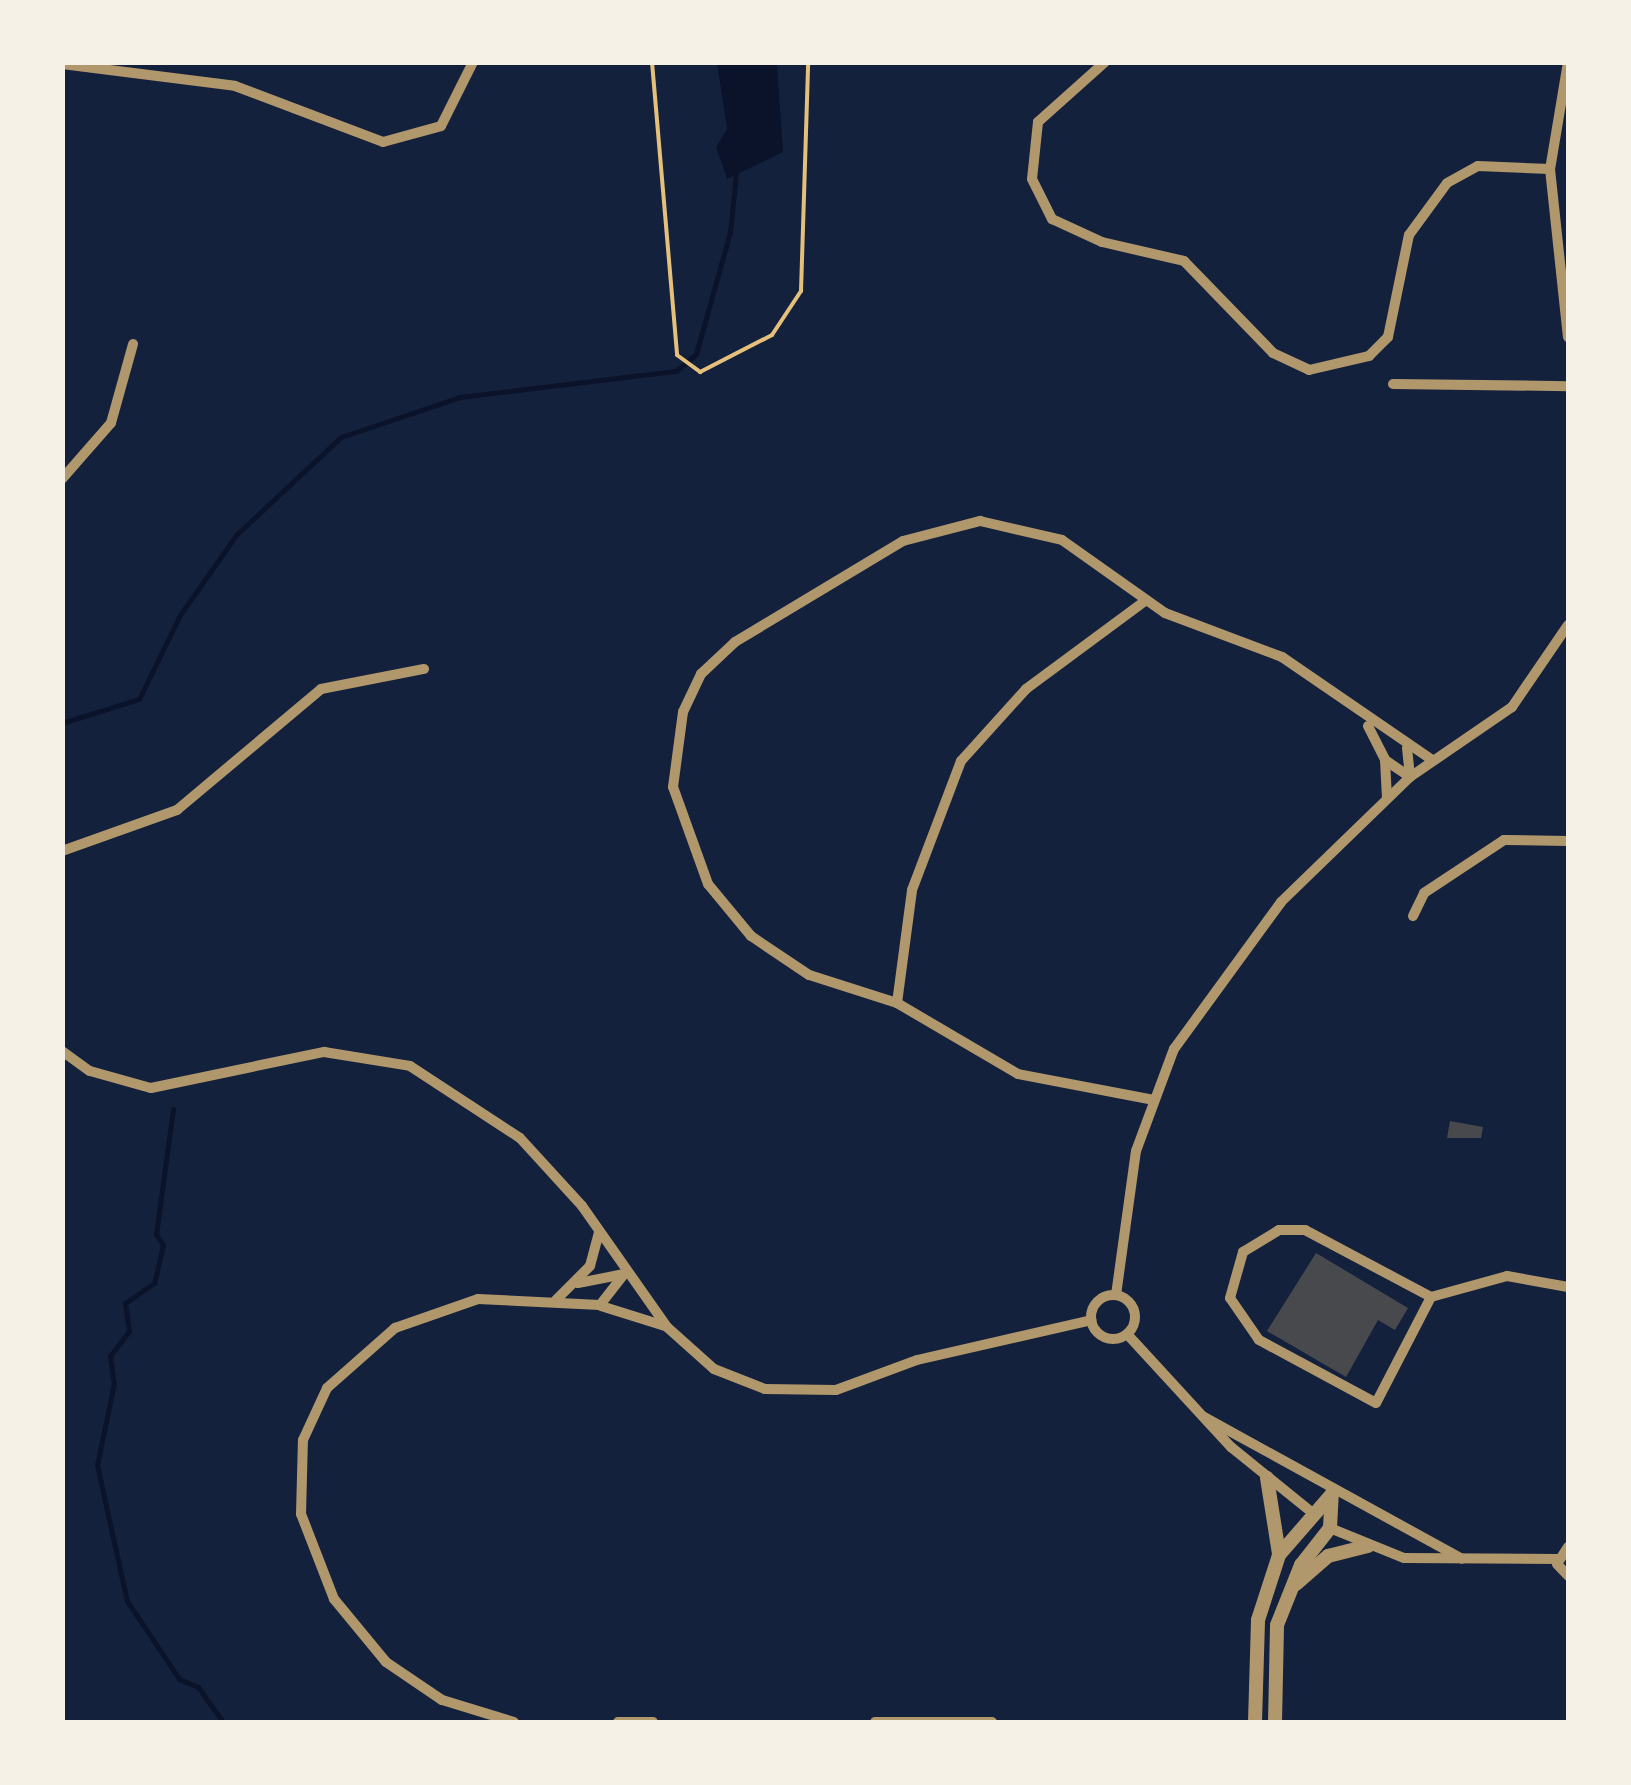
<!DOCTYPE html>
<style>
body{margin:0}
#map{position:relative;width:1631px;height:1785px;overflow:hidden;background:#14213d;font-family:"Zilla Slab",serif}
div>[style]{position:absolute}
[style*='--x']{left:calc(var(--x)*1px);top:calc(var(--y)*1px);width:calc(var(--w)*1px);rotate:calc(var(--a)*1deg)}
.water>*{inset:0;background:#0b132b}
.stream>*{height:5px;margin:-2.5px;padding:0 2.5px;transform-origin:2.5px;border-radius:2.5px;background:#0b132b}
.building>*{inset:0;background:#48494c}
.path>*{height:4px;margin:-2px;padding:0 2px;transform-origin:2px;border-radius:2px;background:#e5c07b}
.minor>*{height:10px;margin:-5px;padding:0 5px;transform-origin:5px;border-radius:5px;background:#b1986c}
.minor>.ring{margin:-5px;padding:0;box-sizing:content-box;background:none;border:10px solid #b1986c;border-radius:50%}
.tertiary>*{height:14px;margin:-7px;padding:0 7px;transform-origin:7px;border-radius:7px;background:#b1986c}
span{translate:-50% -50%;white-space:nowrap;text-align:center;line-height:1.15;-webkit-text-stroke:9px #f6f1e7;paint-order:stroke}
.frame{position:absolute;inset:0;border:65px solid #f6f1e7;pointer-events:none}
</style>
<div id="map">
<div class="water">
<div style="clip-path:polygon(717px 63px,777px 63px,783px 152px,727px 179px,716px 147px,727px 129px)"></div>
</div>
<div class="stream">
<div style="--x:62;--y:723;--w:81;--a:-17.3"></div>
<div style="--x:139;--y:699;--w:93;--a:-64"></div>
<div style="--x:180;--y:615;--w:99;--a:-54.9"></div>
<div style="--x:237;--y:534;--w:142;--a:-43"></div>
<div style="--x:341;--y:437;--w:126;--a:-18.6"></div>
<div style="--x:460;--y:397;--w:218;--a:-6.9"></div>
<div style="--x:676;--y:371;--w:26;--a:-40"></div>
<div style="--x:696;--y:354;--w:127;--a:-74.4"></div>
<div style="--x:730;--y:232;--w:59;--a:-84.2"></div>
<div style="--x:173;--y:1109;--w:126;--a:97.7"></div>
<div style="--x:156;--y:1234;--w:13;--a:58"></div>
<div style="--x:163;--y:1245;--w:39;--a:103"></div>
<div style="--x:154;--y:1283;--w:35;--a:145"></div>
<div style="--x:125;--y:1303;--w:28;--a:82"></div>
<div style="--x:129;--y:1331;--w:31;--a:127"></div>
<div style="--x:110;--y:1356;--w:27;--a:82"></div>
<div style="--x:114;--y:1383;--w:84;--a:101.7"></div>
<div style="--x:97;--y:1465;--w:139;--a:77.6"></div>
<div style="--x:127;--y:1601;--w:94;--a:56.3"></div>
<div style="--x:179;--y:1679;--w:21;--a:23"></div>
<div style="--x:198;--y:1687;--w:43;--a:54.5"></div>
</div>
<div class="building">
<div style="clip-path:polygon(1450px 1121px,1483px 1127px,1481px 1138px,1447px 1138px)"></div>
<div style="clip-path:polygon(1316px 1253px,1408px 1308px,1395px 1330px,1378px 1320px,1346px 1377px,1267px 1331px)"></div>
</div>
<div class="path">
<div style="--x:652;--y:62;--w:294;--a:85.1"></div>
<div style="--x:677;--y:355;--w:29;--a:36"></div>
<div style="--x:700;--y:372;--w:81;--a:-27.2"></div>
<div style="--x:772;--y:335;--w:53;--a:-56.6"></div>
<div style="--x:801;--y:291;--w:229;--a:-88.2"></div>
</div>
<div class="minor">
<div style="--x:1105;--y:62;--w:90;--a:138.2"></div>
<div style="--x:1038;--y:122;--w:57;--a:96"></div>
<div style="--x:1032;--y:179;--w:45;--a:63.4"></div>
<div style="--x:1052;--y:219;--w:55;--a:24.7"></div>
<div style="--x:1102;--y:242;--w:84;--a:13"></div>
<div style="--x:1184;--y:261;--w:128;--a:45.9"></div>
<div style="--x:1273;--y:353;--w:40;--a:25"></div>
<div style="--x:1309;--y:370;--w:62;--a:-13.1"></div>
<div style="--x:1369;--y:356;--w:27;--a:-45"></div>
<div style="--x:1388;--y:337;--w:104;--a:-78.4"></div>
<div style="--x:1409;--y:235;--w:64;--a:-53.8"></div>
<div style="--x:1447;--y:183;--w:35;--a:-29"></div>
<div style="--x:1478;--y:166;--w:72;--a:2.4"></div>
<div style="--x:1568;--y:62;--w:109;--a:99.5"></div>
<div style="--x:1550;--y:169;--w:169;--a:83.9"></div>
<div style="--x:62;--y:64;--w:174;--a:7.2"></div>
<div style="--x:235;--y:86;--w:158;--a:20.7"></div>
<div style="--x:383;--y:142;--w:60;--a:-15.4"></div>
<div style="--x:441;--y:126;--w:72;--a:-63.4"></div>
<div style="--x:1393;--y:384;--w:175;--a:0.7"></div>
<div style="--x:62;--y:479;--w:74;--a:-48.8"></div>
<div style="--x:111;--y:423;--w:82;--a:-74.4"></div>
<div style="--x:1368;--y:726;--w:38;--a:63"></div>
<div style="--x:1385;--y:760;--w:37;--a:87"></div>
<div style="--x:1407;--y:748;--w:29;--a:84"></div>
<div style="--x:1385;--y:760;--w:30;--a:34"></div>
<div style="--x:62;--y:851;--w:122;--a:-19.6"></div>
<div style="--x:177;--y:810;--w:188;--a:-40"></div>
<div style="--x:321;--y:689;--w:105;--a:-11"></div>
<div style="--x:1413;--y:916;--w:25;--a:-64"></div>
<div style="--x:1424;--y:893;--w:96;--a:-33.5"></div>
<div style="--x:1504;--y:840;--w:64;--a:0.9"></div>
<div style="--x:897;--y:1003;--w:114;--a:-82.4"></div>
<div style="--x:912;--y:890;--w:138;--a:-69.2"></div>
<div style="--x:961;--y:761;--w:97;--a:-47.9"></div>
<div style="--x:1026;--y:689;--w:148;--a:-36.5"></div>
<div style="--x:62;--y:1051;--w:34;--a:36"></div>
<div style="--x:90;--y:1071;--w:63;--a:15.6"></div>
<div style="--x:151;--y:1088;--w:177;--a:-11.8"></div>
<div style="--x:324;--y:1052;--w:87;--a:9.2"></div>
<div style="--x:410;--y:1066;--w:131;--a:33.2"></div>
<div style="--x:520;--y:1138;--w:92;--a:47.6"></div>
<div style="--x:582;--y:1206;--w:148;--a:54.9"></div>
<div style="--x:667;--y:1327;--w:63;--a:41.8"></div>
<div style="--x:714;--y:1369;--w:55;--a:21.4"></div>
<div style="--x:765;--y:1389;--w:71;--a:0.8"></div>
<div style="--x:836;--y:1390;--w:86;--a:-20.3"></div>
<div style="--x:917;--y:1360;--w:179;--a:-12.9"></div>
<div style="--x:1154;--y:1100;--w:138;--a:-169.2"></div>
<div style="--x:1018;--y:1074;--w:140;--a:-149.6"></div>
<div style="--x:897;--y:1003;--w:92;--a:-162.3"></div>
<div style="--x:809;--y:975;--w:70;--a:-146.1"></div>
<div style="--x:751;--y:936;--w:67;--a:-129.6"></div>
<div style="--x:708;--y:884;--w:103;--a:-109.8"></div>
<div style="--x:673;--y:787;--w:76;--a:-82.4"></div>
<div style="--x:683;--y:712;--w:42;--a:-64.7"></div>
<div style="--x:701;--y:674;--w:47;--a:-43.3"></div>
<div style="--x:735;--y:642;--w:196;--a:-31"></div>
<div style="--x:903;--y:541;--w:80;--a:-14.6"></div>
<div style="--x:980;--y:521;--w:84;--a:13"></div>
<div style="--x:1062;--y:540;--w:126;--a:35.3"></div>
<div style="--x:1165;--y:613;--w:125;--a:20.6"></div>
<div style="--x:1282;--y:657;--w:181;--a:34.4"></div>
<div style="--x:1116;--y:1295;--w:145;--a:-82.1"></div>
<div style="--x:1136;--y:1151;--w:109;--a:-69.6"></div>
<div style="--x:1174;--y:1049;--w:182;--a:-53.9"></div>
<div style="--x:1281;--y:902;--w:180;--a:-44.1"></div>
<div style="--x:1410;--y:777;--w:124;--a:-34.5"></div>
<div style="--x:1512;--y:707;--w:99;--a:-55.7"></div>
<div class="ring" style="left:1091px;top:1295px;width:34px;height:34px"></div>
<div style="--x:1431;--y:1297;--w:119;--a:117.4"></div>
<div style="--x:1376;--y:1403;--w:133;--a:-151.7"></div>
<div style="--x:1259;--y:1340;--w:51;--a:-124.6"></div>
<div style="--x:1230;--y:1298;--w:48;--a:-74.2"></div>
<div style="--x:1243;--y:1252;--w:42;--a:-31.4"></div>
<div style="--x:1279;--y:1230;--w:26;--a:0"></div>
<div style="--x:1305;--y:1230;--w:143;--a:28"></div>
<div style="--x:1431;--y:1297;--w:79;--a:-15.4"></div>
<div style="--x:1507;--y:1276;--w:62;--a:10.2"></div>
<div style="--x:556;--y:1300;--w:48;--a:-45"></div>
<div style="--x:590;--y:1266;--w:34;--a:-75"></div>
<div style="--x:601;--y:1306;--w:67;--a:17.4"></div>
<div style="--x:1127;--y:1334;--w:154;--a:47.4"></div>
<div style="--x:1231;--y:1447;--w:100;--a:38.9"></div>
<div style="--x:1204;--y:1417;--w:294;--a:28.8"></div>
<div style="--x:1330;--y:1528;--w:80;--a:22.1"></div>
<div style="--x:1404;--y:1558;--w:153;--a:0.4"></div>
<div style="--x:1568;--y:1547;--w:20;--a:123"></div>
<div style="--x:1557;--y:1564;--w:16;--a:47"></div>
<div style="--x:514;--y:1722;--w:75;--a:-163"></div>
<div style="--x:442;--y:1700;--w:68;--a:-145.8"></div>
<div style="--x:386;--y:1662;--w:82;--a:-129.5"></div>
<div style="--x:334;--y:1599;--w:91;--a:-111.2"></div>
<div style="--x:301;--y:1514;--w:74;--a:-88.5"></div>
<div style="--x:303;--y:1440;--w:57;--a:-65.2"></div>
<div style="--x:327;--y:1388;--w:91;--a:-41.4"></div>
<div style="--x:395;--y:1328;--w:88;--a:-19.3"></div>
<div style="--x:478;--y:1299;--w:122;--a:2.8"></div>
<div style="--x:600;--y:1305;--w:39;--a:-52"></div>
<div style="--x:624;--y:1274;--w:47;--a:168.9"></div>
<div style="--x:618;--y:1722;--w:35;--a:0"></div>
<div style="--x:875;--y:1722;--w:117;--a:0"></div>
</div>
<div class="tertiary">
<div style="--x:1267;--y:1478;--w:77;--a:81"></div>
<div style="--x:1296;--y:1584;--w:43;--a:-41.2"></div>
<div style="--x:1328;--y:1556;--w:41;--a:-14"></div>
<div style="--x:1255;--y:1722;--w:102;--a:-88.3"></div>
<div style="--x:1258;--y:1620;--w:68;--a:-72.1"></div>
<div style="--x:1279;--y:1555;--w:81;--a:-49"></div>
<div style="--x:1275;--y:1722;--w:97;--a:-88.8"></div>
<div style="--x:1277;--y:1625;--w:65;--a:-68.2"></div>
<div style="--x:1301;--y:1565;--w:47;--a:-51.9"></div>
<div style="--x:1330;--y:1528;--w:34;--a:-87"></div>
</div>
<div class="frame"></div>
</div>
